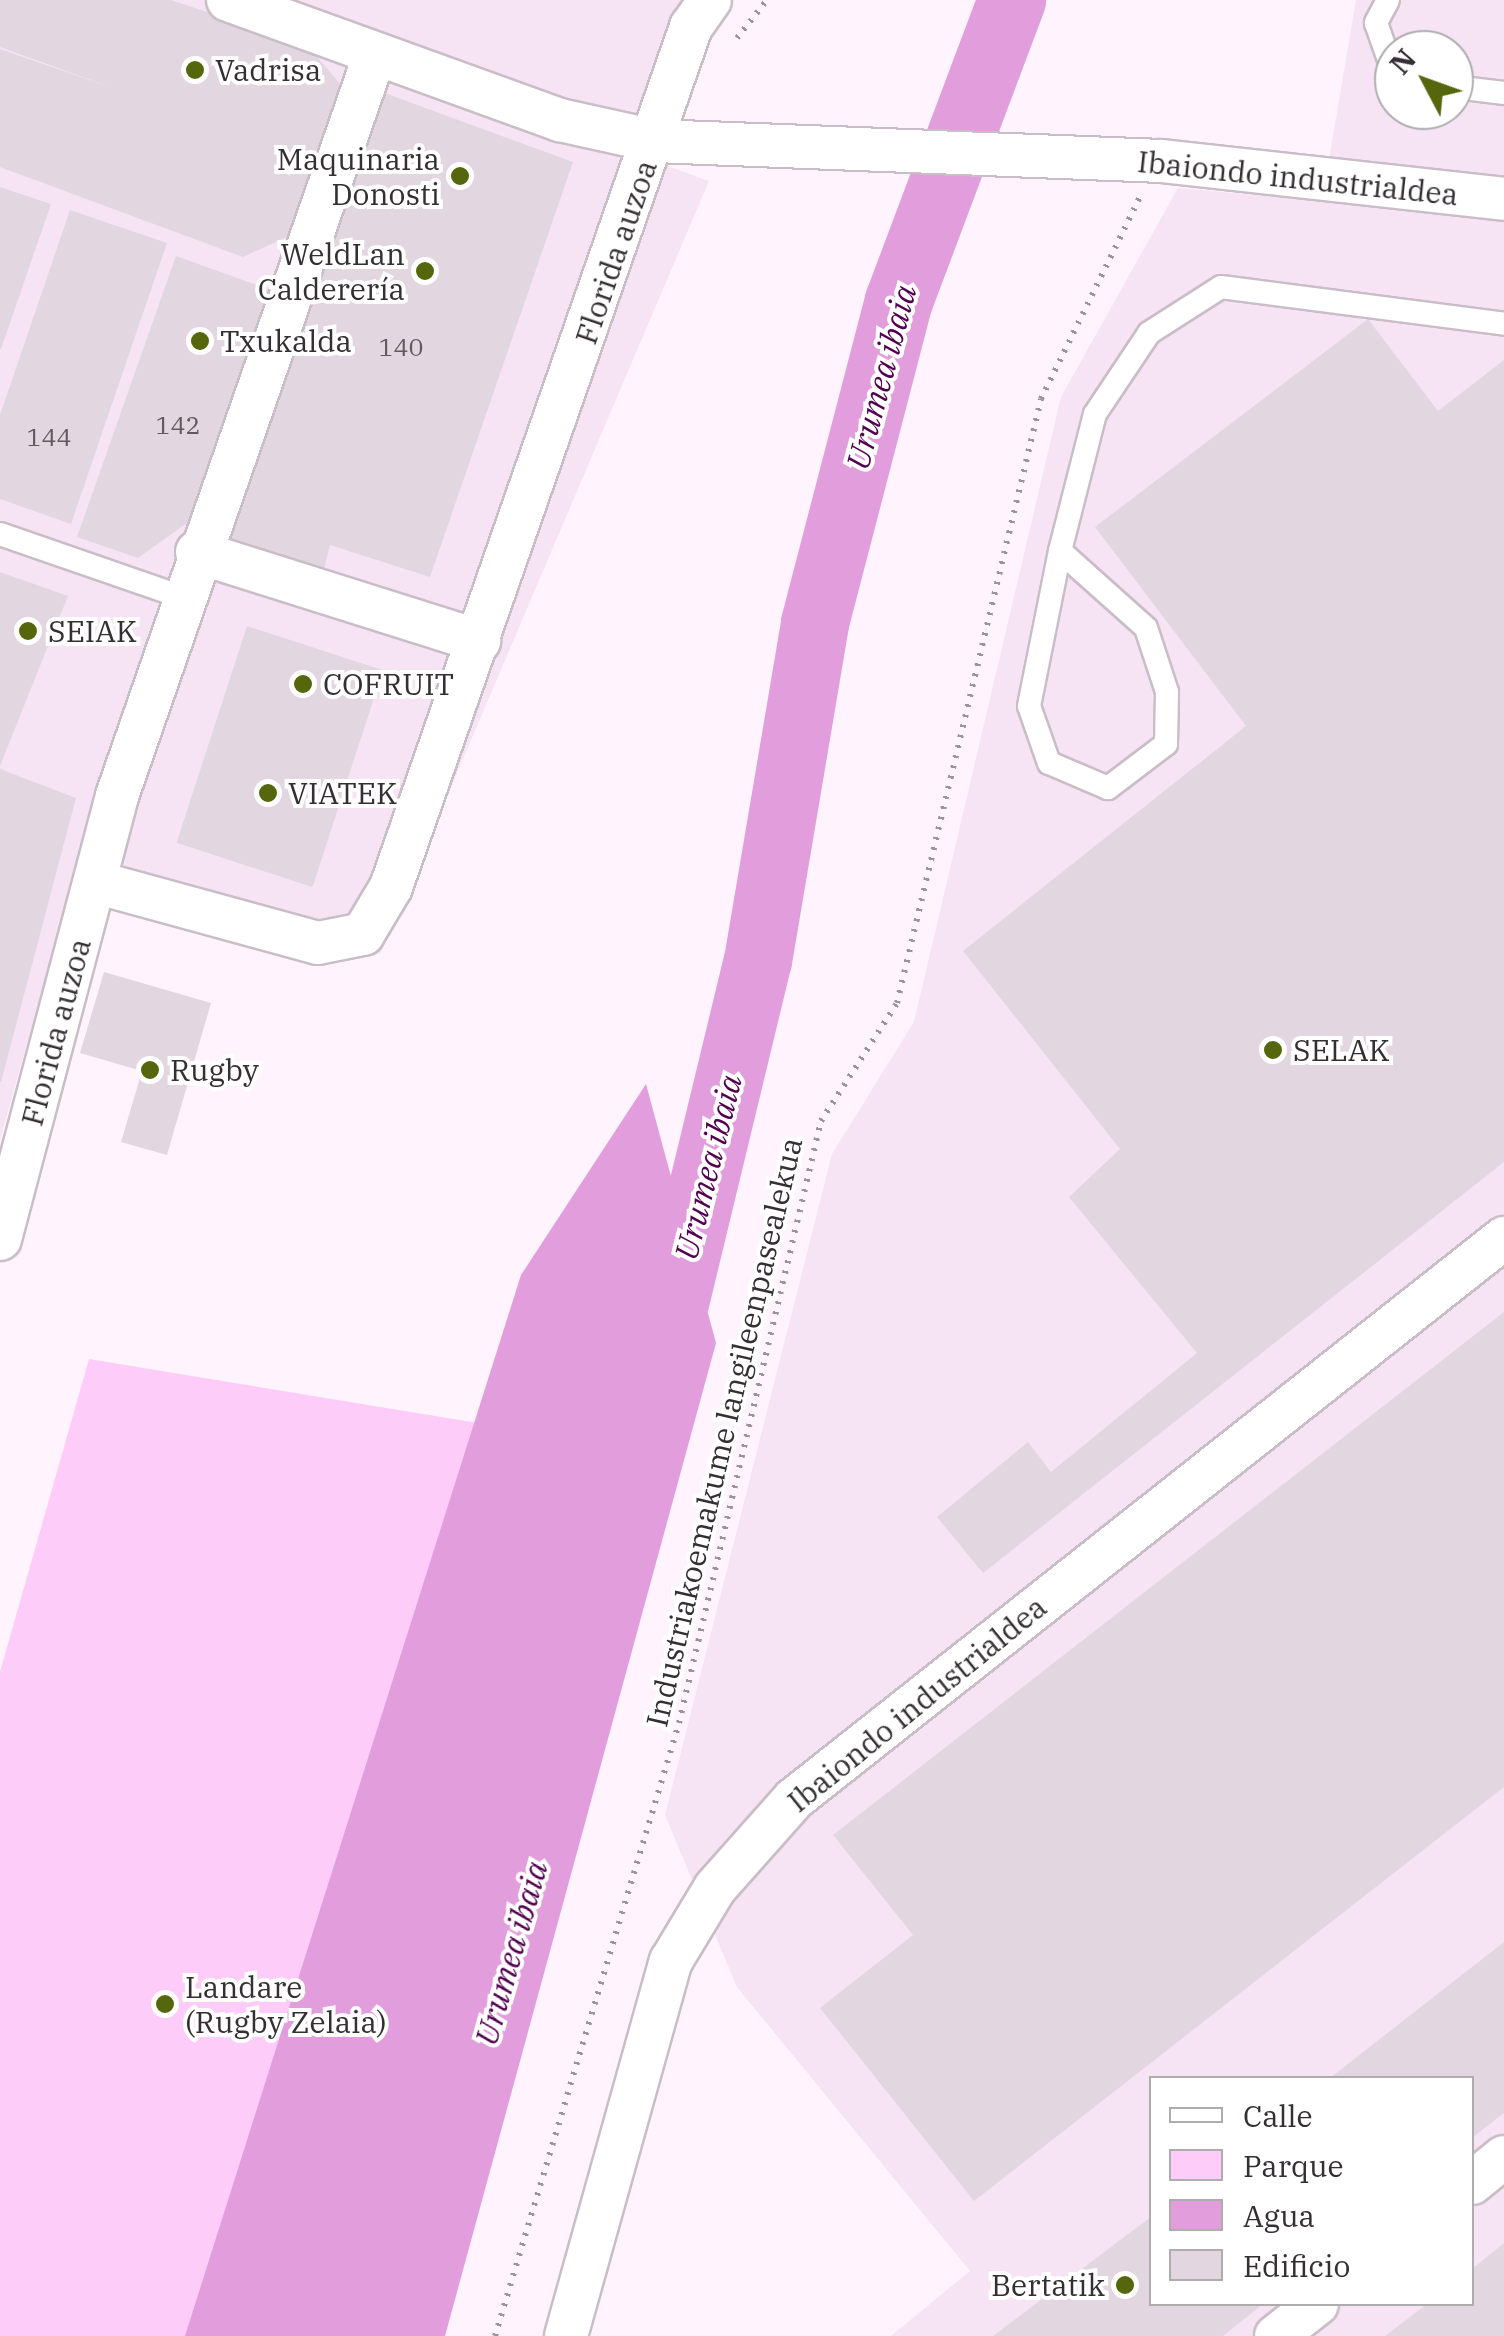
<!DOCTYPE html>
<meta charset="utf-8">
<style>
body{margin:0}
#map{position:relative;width:1504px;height:2336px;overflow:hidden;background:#fff3fd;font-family:"IBM Plex Serif",serif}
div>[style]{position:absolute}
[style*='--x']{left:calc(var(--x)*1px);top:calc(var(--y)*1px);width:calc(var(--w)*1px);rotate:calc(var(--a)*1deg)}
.built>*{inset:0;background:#f6e3f3}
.green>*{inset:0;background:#fdccf8}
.water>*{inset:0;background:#e29edc}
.river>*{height:68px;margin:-34px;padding:0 34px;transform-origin:34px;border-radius:34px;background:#e29edc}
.building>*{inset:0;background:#e2d7e1;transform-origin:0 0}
.path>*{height:6px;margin-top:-3px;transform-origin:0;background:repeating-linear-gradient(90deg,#9b939a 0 2.5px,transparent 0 10.5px)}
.roads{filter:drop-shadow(2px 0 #c9bdc7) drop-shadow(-2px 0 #c9bdc7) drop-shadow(0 2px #c9bdc7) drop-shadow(0 -2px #c9bdc7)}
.lane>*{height:22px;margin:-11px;padding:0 11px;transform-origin:11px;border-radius:11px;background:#fff}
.street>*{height:42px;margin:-21px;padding:0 21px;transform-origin:21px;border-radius:21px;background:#fff}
.dots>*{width:28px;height:28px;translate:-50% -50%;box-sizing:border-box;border:5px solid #fff;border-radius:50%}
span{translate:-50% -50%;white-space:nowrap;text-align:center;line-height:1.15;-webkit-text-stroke:8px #fff;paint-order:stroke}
.number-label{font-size:25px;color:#60595e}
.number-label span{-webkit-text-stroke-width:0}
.poi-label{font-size:30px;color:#342f33}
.left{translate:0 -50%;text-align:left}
.right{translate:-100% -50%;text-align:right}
.street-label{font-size:30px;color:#342f33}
.water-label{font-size:32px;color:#520050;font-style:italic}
.legend{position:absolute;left:1149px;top:2076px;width:325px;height:230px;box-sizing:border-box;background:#fff;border:2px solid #aeacad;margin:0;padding:12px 18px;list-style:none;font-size:30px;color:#342f33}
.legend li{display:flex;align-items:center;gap:20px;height:50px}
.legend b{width:50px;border:2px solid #aeacad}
.north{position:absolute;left:1374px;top:30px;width:100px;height:100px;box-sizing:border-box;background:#fff;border:2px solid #aeacad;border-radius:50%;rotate:311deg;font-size:28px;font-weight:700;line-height:40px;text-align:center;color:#342f33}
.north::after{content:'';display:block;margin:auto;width:35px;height:45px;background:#56660d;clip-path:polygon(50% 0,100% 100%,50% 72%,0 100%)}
</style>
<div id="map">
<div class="built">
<div style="clip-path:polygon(0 0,203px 0,709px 181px,380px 954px,77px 864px,0 1140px)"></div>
<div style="clip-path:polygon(275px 0,708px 0,655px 141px)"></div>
<div style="clip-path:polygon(evenodd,1356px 0,1504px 0,1504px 2336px,891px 2336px,970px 2271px,737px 1987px,665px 1815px,832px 1154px,914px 1022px,1061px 397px,1178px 188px,1322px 201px,1356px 0,1394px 50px,1454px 50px,1454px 110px,1394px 110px,1394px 50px,1356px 0,1152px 2078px,1472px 2078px,1472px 2304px,1152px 2304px,1152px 2078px)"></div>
</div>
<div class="green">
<div style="clip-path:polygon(89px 1359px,490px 1425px,240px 2336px,0 2336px,0 1672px)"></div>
</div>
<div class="water">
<div style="clip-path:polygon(646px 1084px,716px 1343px,445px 2336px,185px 2336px,521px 1275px)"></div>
</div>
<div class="river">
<div style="--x:668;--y:1332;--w:382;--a:-76.4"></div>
<div style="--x:758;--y:961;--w:343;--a:-80.4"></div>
<div style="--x:815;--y:623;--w:333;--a:-75.4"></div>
<div style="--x:899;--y:301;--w:322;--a:-69.4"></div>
</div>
<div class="building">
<div style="clip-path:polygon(0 0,171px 0,307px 45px,347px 92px,295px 233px,243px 257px,0 167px,0 49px,113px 88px,0 47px)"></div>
<div style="clip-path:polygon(382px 92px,573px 162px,430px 577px,330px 545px,323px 573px,220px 541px)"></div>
<div style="clip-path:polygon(0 187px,51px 204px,1px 349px,0 349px)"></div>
<div style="clip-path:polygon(70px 210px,167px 243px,71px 524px,0 499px,0 415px)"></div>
<div style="clip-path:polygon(176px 256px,273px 291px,191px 520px,138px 558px,77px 537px)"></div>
<div style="clip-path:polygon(1368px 319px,1438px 411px,1504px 360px,1504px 1162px,983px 1573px,937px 1517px,1028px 1442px,1051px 1472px,1197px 1353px,1069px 1197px,1120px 1149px,963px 951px,1246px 726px,1095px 527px)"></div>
<div style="clip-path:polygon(0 572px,68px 596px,0 766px)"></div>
<div style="left:247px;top:626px;width:143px;height:228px;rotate:18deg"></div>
<div style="clip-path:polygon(0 769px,76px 798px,1px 1082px,0 1082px)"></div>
<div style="clip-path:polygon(104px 972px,211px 1003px,167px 1155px,121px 1142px,142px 1071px,80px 1053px)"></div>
<div style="clip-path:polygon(1504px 1312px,1504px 1787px,974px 2201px,820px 2008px,913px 1935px,833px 1835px)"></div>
<div style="clip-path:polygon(1504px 1942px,1504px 2113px,1472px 2138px,1472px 2078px,1330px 2078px)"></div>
<div style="clip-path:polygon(1152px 2216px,1152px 2304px,1263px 2304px,1223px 2336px,993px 2336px)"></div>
<div style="clip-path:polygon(1504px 2243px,1504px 2336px,1385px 2336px,1427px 2304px,1472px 2304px,1472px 2269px)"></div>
</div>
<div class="path">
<div style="--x:737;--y:38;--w:48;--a:-51.7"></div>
<div style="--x:495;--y:2336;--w:640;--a:-73.29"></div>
<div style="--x:679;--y:1723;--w:619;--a:-76.73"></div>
<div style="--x:821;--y:1121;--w:140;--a:-57.2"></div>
<div style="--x:897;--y:1003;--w:621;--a:-76.59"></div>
<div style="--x:1041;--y:399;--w:225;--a:-63.9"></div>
</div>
<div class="roads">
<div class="lane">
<div style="--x:1388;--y:0;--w:26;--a:118"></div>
<div style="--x:1376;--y:23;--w:54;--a:70.6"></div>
<div style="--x:1454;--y:87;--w:50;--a:6.8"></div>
<div style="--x:0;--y:534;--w:193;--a:19.1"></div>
<div style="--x:1060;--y:551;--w:115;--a:41.8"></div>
<div style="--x:1146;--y:628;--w:67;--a:71.8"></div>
<div style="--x:1167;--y:692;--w:52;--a:91.1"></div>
<div style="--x:1166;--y:744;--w:73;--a:142.8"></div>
<div style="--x:1108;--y:788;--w:64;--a:-157"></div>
<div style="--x:1049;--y:763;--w:60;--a:-109.3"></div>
<div style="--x:1029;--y:706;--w:158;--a:-78.7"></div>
<div style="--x:1060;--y:551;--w:141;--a:-75.7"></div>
<div style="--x:1095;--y:414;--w:97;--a:-56.3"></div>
<div style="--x:1149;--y:333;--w:85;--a:-32.6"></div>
<div style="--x:1221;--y:287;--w:285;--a:7.4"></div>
</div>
<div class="street">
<div style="--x:228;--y:0;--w:353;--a:19.9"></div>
<div style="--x:560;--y:120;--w:97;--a:12.5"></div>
<div style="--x:655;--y:141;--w:506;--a:2.26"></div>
<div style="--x:1161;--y:161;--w:345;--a:6.3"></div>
<div style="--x:197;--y:552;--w:296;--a:17.5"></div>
<div style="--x:95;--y:882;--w:231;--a:15.3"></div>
<div style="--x:318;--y:943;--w:46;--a:-11.3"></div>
<div style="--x:363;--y:934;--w:55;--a:-59.2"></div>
<div style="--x:391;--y:887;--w:911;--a:-70.77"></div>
<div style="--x:691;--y:27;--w:33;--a:-55"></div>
<div style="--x:0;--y:1239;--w:458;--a:-75.2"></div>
<div style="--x:117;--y:796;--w:782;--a:-70.82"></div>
<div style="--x:1472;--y:2183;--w:41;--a:-39.1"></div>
<div style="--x:566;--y:2336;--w:389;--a:-74.4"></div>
<div style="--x:671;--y:1961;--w:85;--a:-58.9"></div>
<div style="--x:715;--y:1888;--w:119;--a:-48.4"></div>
<div style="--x:794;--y:1799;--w:905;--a:-38.31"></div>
<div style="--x:1276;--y:2336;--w:52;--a:-38"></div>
</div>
</div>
<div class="dots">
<div style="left:195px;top:70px;background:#56660d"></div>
<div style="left:460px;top:176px;background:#56660d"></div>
<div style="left:425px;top:271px;background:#56660d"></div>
<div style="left:200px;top:341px;background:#56660d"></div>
<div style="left:28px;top:631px;background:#56660d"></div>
<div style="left:303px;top:684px;background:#56660d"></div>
<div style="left:268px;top:793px;background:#56660d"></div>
<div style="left:1273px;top:1050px;background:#56660d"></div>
<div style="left:150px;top:1070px;background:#56660d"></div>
<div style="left:165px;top:2004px;background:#56660d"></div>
<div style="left:1125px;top:2285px;background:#56660d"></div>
</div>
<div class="number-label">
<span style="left:401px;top:347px">140</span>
<span style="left:178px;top:425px">142</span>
<span style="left:49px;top:437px">144</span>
</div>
<div class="poi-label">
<span class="left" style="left:215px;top:70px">Vadrisa</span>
<span class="right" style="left:440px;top:176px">Maquinaria<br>Donosti</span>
<span class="right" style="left:405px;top:271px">WeldLan<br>Calderería</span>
<span class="left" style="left:220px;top:341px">Txukalda</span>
<span class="left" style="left:48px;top:631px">SEIAK</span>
<span class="left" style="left:323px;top:684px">COFRUIT</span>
<span class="left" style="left:288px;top:793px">VIATEK</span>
<span class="left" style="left:1293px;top:1050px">SELAK</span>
<span class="left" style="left:170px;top:1070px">Rugby</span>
<span class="left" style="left:185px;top:2004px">Landare<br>(Rugby Zelaia)</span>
<span class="right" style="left:1105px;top:2285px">Bertatik</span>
</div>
<div class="street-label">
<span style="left:1298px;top:178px;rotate:6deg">Ibaiondo industrialdea</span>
<span style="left:616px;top:252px;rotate:-71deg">Florida auzoa</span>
<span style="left:56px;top:1032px;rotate:-75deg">Florida auzoa</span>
<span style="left:724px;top:1432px;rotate:-77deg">Industriakoemakume langileenpasealekua</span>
<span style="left:917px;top:1704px;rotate:-39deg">Ibaiondo industrialdea</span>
</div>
<div class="water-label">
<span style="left:881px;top:377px;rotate:-75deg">Urumea ibaia</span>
<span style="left:708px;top:1167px;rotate:-76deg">Urumea ibaia</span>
<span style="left:511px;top:1953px;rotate:-74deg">Urumea ibaia</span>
</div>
<ul class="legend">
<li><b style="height:12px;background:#fff"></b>Calle</li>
<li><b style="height:28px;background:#fdccf8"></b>Parque</li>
<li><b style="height:28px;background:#e29edc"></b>Agua</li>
<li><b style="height:28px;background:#e2d7e1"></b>Edificio</li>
</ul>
<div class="north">N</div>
</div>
